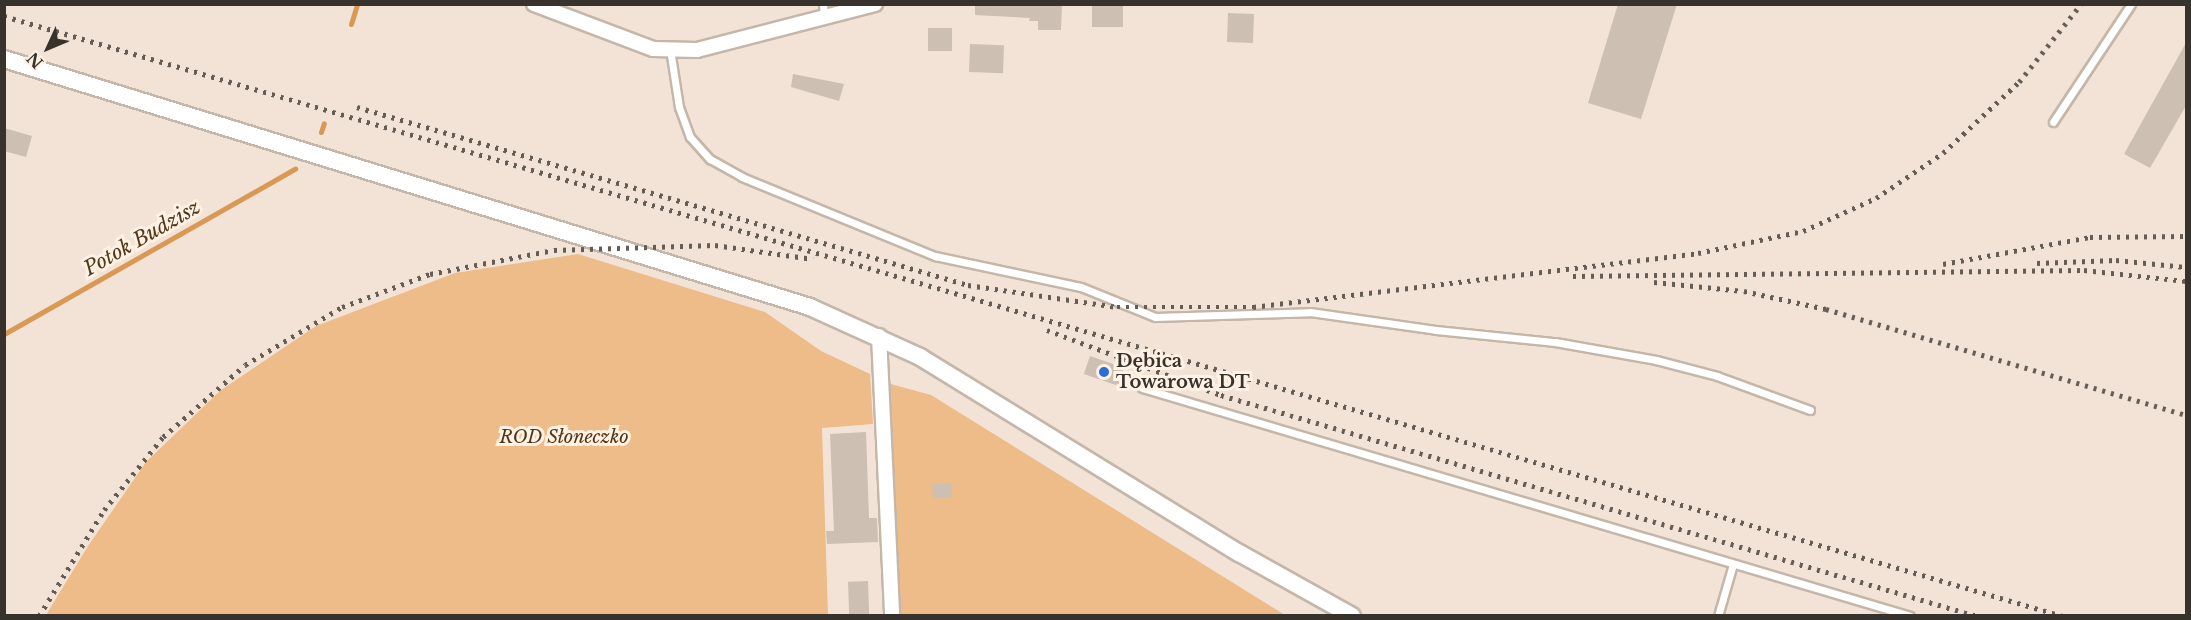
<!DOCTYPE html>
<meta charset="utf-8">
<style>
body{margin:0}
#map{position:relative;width:2191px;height:620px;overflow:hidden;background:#f2e3d6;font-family:"Libre Baskerville",serif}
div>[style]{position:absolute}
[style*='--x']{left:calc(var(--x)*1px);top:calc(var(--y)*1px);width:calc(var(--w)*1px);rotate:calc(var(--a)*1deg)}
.green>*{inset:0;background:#eebc89}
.stream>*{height:5px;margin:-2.5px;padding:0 2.5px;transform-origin:2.5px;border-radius:2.5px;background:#d99954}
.building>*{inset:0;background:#cdbfb2;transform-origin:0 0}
.roads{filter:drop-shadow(2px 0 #c4b6a9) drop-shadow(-2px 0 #c4b6a9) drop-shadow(0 2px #c4b6a9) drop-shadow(0 -2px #c4b6a9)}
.service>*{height:7px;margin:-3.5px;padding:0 3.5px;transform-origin:3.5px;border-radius:3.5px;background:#fff}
.minor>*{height:14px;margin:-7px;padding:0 7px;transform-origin:7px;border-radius:7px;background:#fff}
.tertiary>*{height:16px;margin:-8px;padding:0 8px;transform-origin:8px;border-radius:8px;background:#fff}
.rail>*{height:4.5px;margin-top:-2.25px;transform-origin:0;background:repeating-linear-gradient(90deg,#645d55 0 3px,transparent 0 9px)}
.dots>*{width:16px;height:16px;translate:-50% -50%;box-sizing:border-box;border:3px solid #fff1e3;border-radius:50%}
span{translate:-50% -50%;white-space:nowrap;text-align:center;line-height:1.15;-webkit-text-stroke:6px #fff1e3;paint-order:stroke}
.poi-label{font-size:18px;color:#37322c;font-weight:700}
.left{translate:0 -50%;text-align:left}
.park-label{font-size:18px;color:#4f3517;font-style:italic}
.water-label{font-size:20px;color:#53381b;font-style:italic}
.frame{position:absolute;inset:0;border:6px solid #37322c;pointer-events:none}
.north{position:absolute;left:18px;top:18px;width:60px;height:60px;-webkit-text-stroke:4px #fff1e3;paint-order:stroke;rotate:226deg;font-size:16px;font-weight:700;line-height:24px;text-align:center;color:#37322c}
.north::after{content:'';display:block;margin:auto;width:21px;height:27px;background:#37322c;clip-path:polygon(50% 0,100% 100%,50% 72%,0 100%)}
</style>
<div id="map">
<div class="green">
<div style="clip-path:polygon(578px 254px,765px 312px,821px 351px,870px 374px,873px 424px,822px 428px,828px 615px,46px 615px,88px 546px,146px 462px,221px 390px,316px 326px,455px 273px)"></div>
<div style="clip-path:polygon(887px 383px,931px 395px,1285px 615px,901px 615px)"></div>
</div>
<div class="stream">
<div style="--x:351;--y:24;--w:21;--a:-73"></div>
<div style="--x:321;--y:132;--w:9;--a:-72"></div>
<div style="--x:4;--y:334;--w:335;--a:-29.6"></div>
</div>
<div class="building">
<div style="clip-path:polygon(975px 4px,1062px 4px,1061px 30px,1038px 30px,1038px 21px,1029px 21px,1030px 18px,975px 15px)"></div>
<div style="left:1092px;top:4px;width:31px;height:23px"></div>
<div style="clip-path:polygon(1618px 4px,1677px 4px,1641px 119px,1588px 103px)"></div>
<div style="left:1228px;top:13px;width:26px;height:29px;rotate:2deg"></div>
<div style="left:928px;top:28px;width:24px;height:23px"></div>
<div style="clip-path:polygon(2187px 41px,2187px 104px,2150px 168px,2124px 154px)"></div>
<div style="left:970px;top:44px;width:34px;height:28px;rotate:2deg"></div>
<div style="clip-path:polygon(793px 74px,844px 84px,839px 101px,791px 87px)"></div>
<div style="clip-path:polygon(4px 128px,32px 136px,26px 157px,4px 151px)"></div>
<div style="left:1090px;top:356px;width:36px;height:19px;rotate:19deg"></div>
<div style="clip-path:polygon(866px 432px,869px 518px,877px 518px,878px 542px,827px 544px,826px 531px,834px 531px,830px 434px)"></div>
<div style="left:951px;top:483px;width:14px;height:19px;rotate:86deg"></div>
<div style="left:868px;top:581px;width:34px;height:20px;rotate:88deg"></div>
</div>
<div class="roads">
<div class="service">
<div style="--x:823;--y:4;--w:14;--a:86"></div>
<div style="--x:670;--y:49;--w:59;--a:81.2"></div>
<div style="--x:679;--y:107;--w:32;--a:70"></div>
<div style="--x:690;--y:137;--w:30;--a:48"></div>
<div style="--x:710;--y:159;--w:37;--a:29"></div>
<div style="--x:742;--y:177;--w:209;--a:22.3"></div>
<div style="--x:935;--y:256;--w:149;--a:12"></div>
<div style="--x:1081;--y:287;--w:80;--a:22.1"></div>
<div style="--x:1155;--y:317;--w:155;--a:-1.8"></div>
<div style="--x:1310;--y:312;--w:127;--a:8.1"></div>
<div style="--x:1436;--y:330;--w:120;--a:5.8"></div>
<div style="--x:1555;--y:342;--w:103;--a:10.1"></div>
<div style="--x:1656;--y:360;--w:63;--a:14.7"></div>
<div style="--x:1717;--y:376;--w:99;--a:20.1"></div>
<div style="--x:2053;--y:122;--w:141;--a:-56.5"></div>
<div style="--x:1142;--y:388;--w:801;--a:16.53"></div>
<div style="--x:1718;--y:616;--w:54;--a:-73.9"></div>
</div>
<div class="minor">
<div style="--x:534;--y:4;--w:127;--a:20.7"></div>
<div style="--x:653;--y:49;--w:44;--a:1.3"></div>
<div style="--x:697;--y:50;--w:184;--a:-14.5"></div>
<div style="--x:879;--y:336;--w:280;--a:87.3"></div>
</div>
<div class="tertiary">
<div style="--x:4;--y:59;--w:843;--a:17.1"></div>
<div style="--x:810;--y:307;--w:121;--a:24.4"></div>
<div style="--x:920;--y:357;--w:374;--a:31.6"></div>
<div style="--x:1239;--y:553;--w:129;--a:29.1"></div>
</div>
</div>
<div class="rail">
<div style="--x:4;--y:16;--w:2144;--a:16.25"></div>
<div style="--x:357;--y:107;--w:636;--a:16.24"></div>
<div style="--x:968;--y:285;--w:151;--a:8.4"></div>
<div style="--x:1117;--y:307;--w:136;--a:0"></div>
<div style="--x:1253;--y:307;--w:448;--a:-6.9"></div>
<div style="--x:1698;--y:253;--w:107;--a:-11.8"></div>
<div style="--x:1803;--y:231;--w:80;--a:-24.3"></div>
<div style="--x:1876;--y:198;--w:81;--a:-33.9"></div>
<div style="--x:1943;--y:153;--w:104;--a:-43.1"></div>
<div style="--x:2019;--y:82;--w:100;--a:-51.5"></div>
<div style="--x:2037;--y:263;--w:79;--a:-2.2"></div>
<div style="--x:2116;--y:260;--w:70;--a:5.7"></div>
<div style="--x:1943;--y:264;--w:149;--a:-10.4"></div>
<div style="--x:2090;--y:237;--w:96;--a:-0.6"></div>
<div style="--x:1573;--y:276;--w:511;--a:-0.67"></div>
<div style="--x:2084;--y:270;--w:103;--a:6.2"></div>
<div style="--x:1654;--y:282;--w:90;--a:5.7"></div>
<div style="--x:1744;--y:291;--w:84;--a:12.4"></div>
<div style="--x:1826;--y:309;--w:375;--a:16.4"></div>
<div style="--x:1047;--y:330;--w:186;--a:20.5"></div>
<div style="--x:1221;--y:395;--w:788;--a:16.3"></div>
<div style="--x:39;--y:616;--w:124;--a:-58.5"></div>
<div style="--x:104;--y:510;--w:94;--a:-51.1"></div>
<div style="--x:163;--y:437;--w:109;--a:-41.3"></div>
<div style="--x:245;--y:365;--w:113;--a:-30.9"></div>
<div style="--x:342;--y:307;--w:94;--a:-20.6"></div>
<div style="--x:430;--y:274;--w:126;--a:-11"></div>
<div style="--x:554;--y:250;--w:161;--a:-1.8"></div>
<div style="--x:715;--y:245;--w:99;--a:8.1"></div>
</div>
<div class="dots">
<div style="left:1104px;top:372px;background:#296eda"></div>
</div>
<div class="poi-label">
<span class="left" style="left:1116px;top:372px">Dębica<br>Towarowa DT</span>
</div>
<div class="park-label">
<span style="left:564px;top:437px">ROD Słoneczko</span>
</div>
<div class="water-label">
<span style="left:142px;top:238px;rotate:-30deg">Potok Budzisz</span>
</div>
<div class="frame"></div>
<div class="north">N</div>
</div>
